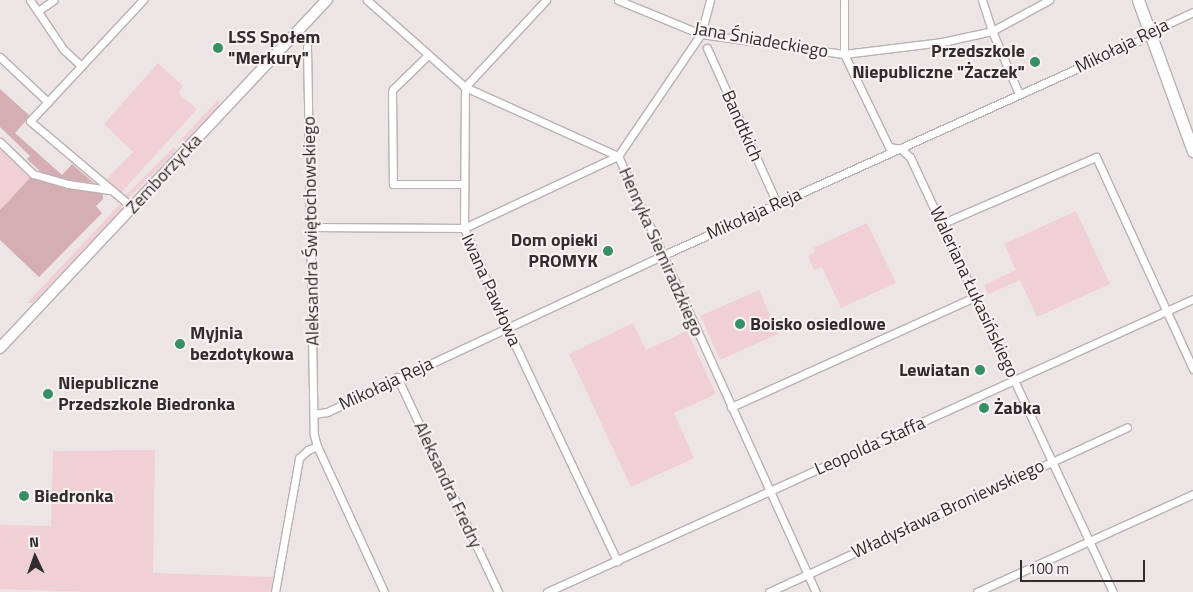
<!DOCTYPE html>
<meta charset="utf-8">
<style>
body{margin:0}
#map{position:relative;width:1193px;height:592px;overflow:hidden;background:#ede4e5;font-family:"Titillium Web",sans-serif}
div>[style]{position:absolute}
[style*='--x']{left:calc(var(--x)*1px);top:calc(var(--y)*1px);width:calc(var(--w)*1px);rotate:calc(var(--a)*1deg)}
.green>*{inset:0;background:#f0d0d4;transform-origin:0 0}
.forest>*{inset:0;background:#d4aeb3}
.roads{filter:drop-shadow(1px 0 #b9b1b2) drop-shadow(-1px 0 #b9b1b2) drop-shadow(0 1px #b9b1b2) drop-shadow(0 -1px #b9b1b2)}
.street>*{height:7px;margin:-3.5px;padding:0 3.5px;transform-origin:3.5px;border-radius:3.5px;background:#fff}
.secondary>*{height:10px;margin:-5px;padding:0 5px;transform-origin:5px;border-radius:5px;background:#fff}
.primary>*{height:11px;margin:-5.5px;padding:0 5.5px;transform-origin:5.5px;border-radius:5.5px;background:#fff}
.dots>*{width:14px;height:14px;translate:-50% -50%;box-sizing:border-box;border:2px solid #faf1f2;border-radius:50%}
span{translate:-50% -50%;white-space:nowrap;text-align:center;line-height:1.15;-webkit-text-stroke:4px #faf1f2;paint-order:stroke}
.poi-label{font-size:18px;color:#312d2e;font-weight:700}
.left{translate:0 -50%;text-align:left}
.right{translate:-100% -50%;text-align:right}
.street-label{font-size:18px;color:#312d2e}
.north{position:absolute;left:10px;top:532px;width:50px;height:50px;-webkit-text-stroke:4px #faf1f2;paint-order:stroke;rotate:357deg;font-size:14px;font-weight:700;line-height:20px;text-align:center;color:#312d2e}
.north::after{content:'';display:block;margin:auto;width:18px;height:22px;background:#312d2e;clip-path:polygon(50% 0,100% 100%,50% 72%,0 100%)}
.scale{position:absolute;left:1020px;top:560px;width:125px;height:22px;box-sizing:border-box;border:2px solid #312d2e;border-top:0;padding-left:6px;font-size:15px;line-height:18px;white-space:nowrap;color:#312d2e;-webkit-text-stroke:4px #faf1f2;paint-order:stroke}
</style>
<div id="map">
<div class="green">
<div style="clip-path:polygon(158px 63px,183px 86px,178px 93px,197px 109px,120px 194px,105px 181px,133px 152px,104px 124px)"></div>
<div style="clip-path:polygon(219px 99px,219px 106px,181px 146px,178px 143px)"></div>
<div style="left:174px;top:147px;width:4px;height:70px;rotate:45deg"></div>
<div style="clip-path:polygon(0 149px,30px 178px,0 210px)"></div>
<div style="clip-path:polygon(121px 203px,121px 210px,38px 298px,32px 303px,27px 303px)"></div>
<div style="clip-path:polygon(1076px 211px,1110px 284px,1037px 317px,1020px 280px,988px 294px,984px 285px,1016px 270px,1004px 244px)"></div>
<div style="clip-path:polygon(867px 223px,896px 283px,841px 308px,822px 267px,814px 270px,808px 256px,815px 252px,813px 248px)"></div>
<div style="left:759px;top:290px;width:48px;height:64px;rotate:66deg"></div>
<div style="clip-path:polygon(633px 323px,646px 350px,687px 331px,716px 394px,674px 413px,694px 458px,631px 487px,569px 354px)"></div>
<div style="clip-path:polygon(155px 450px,153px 573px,273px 577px,271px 592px,89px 592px,0 589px,0 525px,51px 526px,53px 451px)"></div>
</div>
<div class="forest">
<div style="clip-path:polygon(0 89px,30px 116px,15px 133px,62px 175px,72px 164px,94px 183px,66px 180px,41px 172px,27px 159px,30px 156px,0 127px)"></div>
<div style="clip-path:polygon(30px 178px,66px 188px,103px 192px,103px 199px,96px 206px,102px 213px,39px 277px,0 240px,0 210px)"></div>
</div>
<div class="roads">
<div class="street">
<div style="--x:30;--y:0;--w:59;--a:56"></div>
<div style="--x:63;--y:49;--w:25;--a:43"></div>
<div style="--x:367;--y:0;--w:131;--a:41.6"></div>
<div style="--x:465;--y:87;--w:168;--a:24.3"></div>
<div style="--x:618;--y:156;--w:479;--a:65.6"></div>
<div style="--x:546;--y:0;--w:119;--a:133"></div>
<div style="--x:465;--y:87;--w:141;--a:90.4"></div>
<div style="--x:464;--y:228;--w:109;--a:66.7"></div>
<div style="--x:507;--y:328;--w:258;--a:64.7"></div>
<div style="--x:618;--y:0;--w:90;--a:22.3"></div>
<div style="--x:701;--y:34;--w:144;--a:8"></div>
<div style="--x:844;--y:54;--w:99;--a:-7"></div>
<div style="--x:942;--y:42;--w:51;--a:-12.4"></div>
<div style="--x:992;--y:31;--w:65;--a:-28.5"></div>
<div style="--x:844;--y:0;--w:54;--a:90"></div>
<div style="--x:844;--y:54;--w:103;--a:64.2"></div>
<div style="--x:889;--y:147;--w:12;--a:9"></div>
<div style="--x:901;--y:149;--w:12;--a:42"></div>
<div style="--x:910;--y:157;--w:480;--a:65"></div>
<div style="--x:982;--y:0;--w:33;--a:72"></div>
<div style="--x:992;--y:31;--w:69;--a:66.8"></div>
<div style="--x:38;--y:11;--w:19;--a:-35"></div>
<div style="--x:307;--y:47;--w:388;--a:89"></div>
<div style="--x:314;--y:435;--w:11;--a:75"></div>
<div style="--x:317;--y:446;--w:161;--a:65.3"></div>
<div style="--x:707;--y:48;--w:171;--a:65.8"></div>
<div style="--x:428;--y:55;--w:49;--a:135.8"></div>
<div style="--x:393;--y:89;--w:4;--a:104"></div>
<div style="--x:392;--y:93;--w:91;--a:89.4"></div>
<div style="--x:393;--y:184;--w:70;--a:0"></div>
<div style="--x:0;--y:57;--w:66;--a:43.2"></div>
<div style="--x:0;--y:142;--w:46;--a:44.1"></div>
<div style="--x:33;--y:174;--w:36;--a:16"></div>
<div style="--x:68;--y:184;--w:42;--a:8.1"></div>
<div style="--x:133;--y:208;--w:135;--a:-139.8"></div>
<div style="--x:30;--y:121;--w:166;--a:-47"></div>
<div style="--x:941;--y:224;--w:169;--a:-23.4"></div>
<div style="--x:1096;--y:157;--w:233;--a:65.4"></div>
<div style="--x:312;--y:227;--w:152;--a:0.4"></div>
<div style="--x:464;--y:228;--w:170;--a:-25.1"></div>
<div style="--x:618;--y:156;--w:148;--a:-55.8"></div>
<div style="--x:701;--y:34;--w:35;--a:-75"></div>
<div style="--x:397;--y:377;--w:238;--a:64.8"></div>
<div style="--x:731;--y:407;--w:268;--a:-24.3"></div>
<div style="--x:314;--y:414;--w:13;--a:-9"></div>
<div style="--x:327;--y:412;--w:376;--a:-25"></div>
<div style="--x:668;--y:253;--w:516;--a:-24.28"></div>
<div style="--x:1138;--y:41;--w:29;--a:-31"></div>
<div style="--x:1163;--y:26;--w:33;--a:-25"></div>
<div style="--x:275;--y:592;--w:136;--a:-79.8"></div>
<div style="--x:299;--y:458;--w:12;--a:-42"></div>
<div style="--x:308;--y:450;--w:10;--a:-24"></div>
<div style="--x:547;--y:592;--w:709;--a:-24.4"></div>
<div style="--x:769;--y:592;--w:394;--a:-24.7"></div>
<div style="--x:977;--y:592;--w:237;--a:-24.4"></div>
</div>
<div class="secondary">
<div style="--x:0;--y:348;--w:478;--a:-46.8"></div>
</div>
<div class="primary">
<div style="--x:1138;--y:0;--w:161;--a:70"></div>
</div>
</div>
<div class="dots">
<div style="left:218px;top:48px;background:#368f65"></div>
<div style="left:1035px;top:62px;background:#368f65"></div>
<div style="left:608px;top:251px;background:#368f65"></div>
<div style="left:740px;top:324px;background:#368f65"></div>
<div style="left:180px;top:344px;background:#368f65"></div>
<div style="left:980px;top:370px;background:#368f65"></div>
<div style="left:48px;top:394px;background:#368f65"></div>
<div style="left:984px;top:408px;background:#368f65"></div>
<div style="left:24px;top:496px;background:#368f65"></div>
</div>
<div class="poi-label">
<span class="left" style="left:228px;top:48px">LSS Społem<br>"Merkury"</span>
<span class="right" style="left:1025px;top:62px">Przedszkole<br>Niepubliczne "Żaczek"</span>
<span class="right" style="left:598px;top:251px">Dom opieki<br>PROMYK</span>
<span class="left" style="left:750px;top:324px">Boisko osiedlowe</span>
<span class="left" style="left:190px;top:344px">Myjnia<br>bezdotykowa</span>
<span class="right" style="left:970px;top:370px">Lewiatan</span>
<span class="left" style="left:58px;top:394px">Niepubliczne<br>Przedszkole Biedronka</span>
<span class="left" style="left:994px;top:408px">Żabka</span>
<span class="left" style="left:34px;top:496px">Biedronka</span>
</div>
<div class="street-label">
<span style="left:761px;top:40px;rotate:10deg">Jana Śniadeckiego</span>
<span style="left:1122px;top:46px;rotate:-26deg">Mikołaja Reja</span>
<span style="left:742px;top:126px;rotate:66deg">Bandtkich</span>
<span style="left:164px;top:174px;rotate:-47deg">Zemborzycka</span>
<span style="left:754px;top:214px;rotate:-24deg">Mikołaja Reja</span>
<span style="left:311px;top:231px;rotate:-91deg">Aleksandra Świętochowskiego</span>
<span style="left:661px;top:252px;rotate:66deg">Henryka Siemiradzkiego</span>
<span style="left:491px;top:290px;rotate:66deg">Iwana Pawłowa</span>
<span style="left:974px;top:292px;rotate:65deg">Waleriana Łukasińskiego</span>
<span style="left:386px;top:384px;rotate:-25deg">Mikołaja Reja</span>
<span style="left:870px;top:446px;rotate:-24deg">Leopolda Staffa</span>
<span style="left:448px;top:485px;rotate:65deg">Aleksandra Fredry</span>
<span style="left:948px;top:509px;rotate:-25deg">Władysława Broniewskiego</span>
</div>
<div class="north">N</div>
<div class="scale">100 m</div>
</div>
